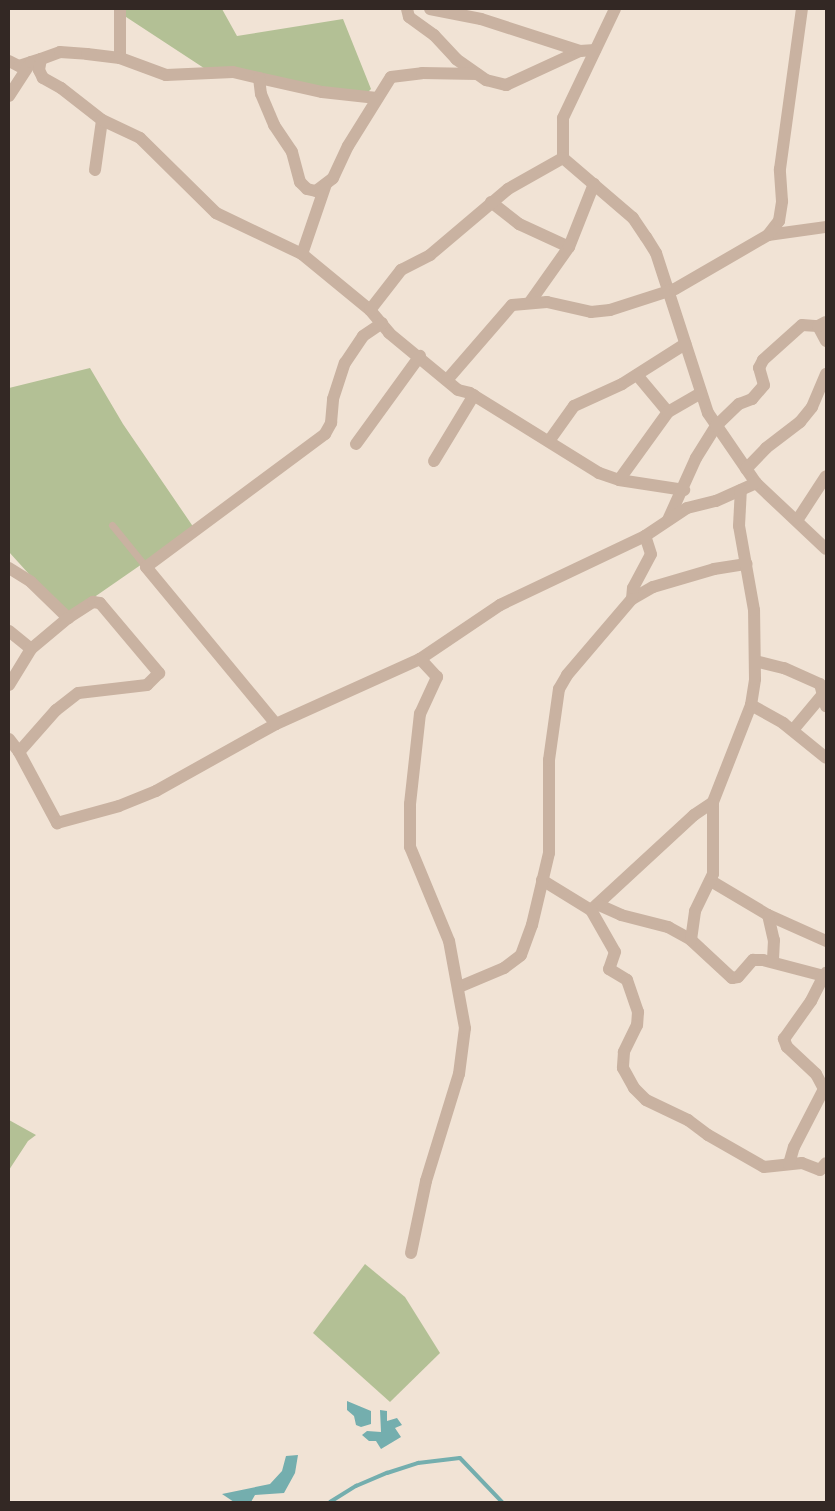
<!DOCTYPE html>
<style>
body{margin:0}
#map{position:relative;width:835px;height:1511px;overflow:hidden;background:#f1e3d5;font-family:"Noto Sans",sans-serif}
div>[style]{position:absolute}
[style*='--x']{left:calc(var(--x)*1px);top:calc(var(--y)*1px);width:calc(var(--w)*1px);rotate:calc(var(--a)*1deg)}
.green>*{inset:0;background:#b3c095}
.water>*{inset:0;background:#74aeae}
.stream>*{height:4px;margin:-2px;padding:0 2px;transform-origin:2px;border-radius:2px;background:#74aeae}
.service>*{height:7px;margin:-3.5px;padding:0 3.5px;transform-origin:3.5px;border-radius:3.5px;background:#c9b2a1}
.minor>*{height:12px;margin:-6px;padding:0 6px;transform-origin:6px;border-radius:6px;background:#c9b2a1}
span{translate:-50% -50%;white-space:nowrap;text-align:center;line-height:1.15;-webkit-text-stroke:4.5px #f9ede1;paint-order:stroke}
.frame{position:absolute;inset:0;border:10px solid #332824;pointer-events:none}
</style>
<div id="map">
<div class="green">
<div style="clip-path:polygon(120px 9px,222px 9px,237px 36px,343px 19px,371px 89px,364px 96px,210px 72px,120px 13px)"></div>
<div style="clip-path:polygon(90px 368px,123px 424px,194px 528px,67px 616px,9px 552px,9px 388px)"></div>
<div style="clip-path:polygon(9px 1120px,36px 1135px,28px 1141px,9px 1170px)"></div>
<div style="clip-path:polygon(365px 1264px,405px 1297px,440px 1353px,390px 1402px,313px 1333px)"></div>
</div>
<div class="water">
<div style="clip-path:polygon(347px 1401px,371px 1411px,371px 1424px,361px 1427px,356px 1425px,354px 1416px,347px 1410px)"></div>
<div style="clip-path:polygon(380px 1410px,387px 1411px,387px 1421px,397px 1418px,402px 1425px,395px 1428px,401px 1437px,381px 1449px,376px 1441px,369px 1441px,362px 1435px,367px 1431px,381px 1432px)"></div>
<div style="clip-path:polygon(298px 1455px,295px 1473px,284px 1493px,255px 1495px,251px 1502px,234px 1502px,222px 1494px,270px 1484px,282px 1471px,286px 1456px)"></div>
</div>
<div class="stream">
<div style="--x:330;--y:1502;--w:31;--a:-32"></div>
<div style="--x:356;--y:1486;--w:34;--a:-23"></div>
<div style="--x:387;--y:1473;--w:33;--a:-18"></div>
<div style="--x:418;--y:1463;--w:42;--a:-6.8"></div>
<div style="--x:460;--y:1458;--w:61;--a:46.3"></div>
</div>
<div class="service">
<div style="--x:112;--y:525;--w:54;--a:51"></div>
</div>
<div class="minor">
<div style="--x:407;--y:9;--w:8;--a:76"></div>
<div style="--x:409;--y:17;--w:31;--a:36"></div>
<div style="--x:434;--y:35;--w:33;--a:47"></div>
<div style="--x:456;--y:59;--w:37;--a:35"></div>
<div style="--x:486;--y:80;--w:21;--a:14"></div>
<div style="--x:506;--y:85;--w:81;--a:-24.7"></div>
<div style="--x:430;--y:9;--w:52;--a:11.1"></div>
<div style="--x:481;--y:19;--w:104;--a:17.9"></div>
<div style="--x:580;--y:51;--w:15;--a:-4"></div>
<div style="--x:120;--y:58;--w:49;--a:-90"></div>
<div style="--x:9;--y:61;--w:11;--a:27"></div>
<div style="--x:19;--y:66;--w:13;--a:-18"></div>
<div style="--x:259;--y:78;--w:65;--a:12.5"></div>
<div style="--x:322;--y:92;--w:55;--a:6.2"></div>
<div style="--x:9;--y:96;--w:40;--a:-57.1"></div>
<div style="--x:31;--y:62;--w:10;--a:-17"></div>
<div style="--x:102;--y:120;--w:52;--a:-142"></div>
<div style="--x:61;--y:88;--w:21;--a:-151"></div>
<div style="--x:43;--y:78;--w:9;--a:-117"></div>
<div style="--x:39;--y:70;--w:11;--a:-80"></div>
<div style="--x:41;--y:59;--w:20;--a:-20"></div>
<div style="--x:60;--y:52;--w:27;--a:4"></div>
<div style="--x:87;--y:54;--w:33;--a:7"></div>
<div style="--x:120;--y:58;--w:49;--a:20.3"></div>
<div style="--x:166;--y:75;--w:67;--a:-2.6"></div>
<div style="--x:233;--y:72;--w:27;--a:13"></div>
<div style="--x:259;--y:78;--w:16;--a:83"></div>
<div style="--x:261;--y:94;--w:34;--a:67"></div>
<div style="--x:274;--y:125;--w:32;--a:56"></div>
<div style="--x:292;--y:152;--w:31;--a:75"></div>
<div style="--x:300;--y:182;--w:10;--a:45"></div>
<div style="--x:307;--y:189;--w:9;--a:13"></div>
<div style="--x:316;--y:191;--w:21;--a:-37"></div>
<div style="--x:333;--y:178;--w:35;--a:-65"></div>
<div style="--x:348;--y:146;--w:81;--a:-58.1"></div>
<div style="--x:391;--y:77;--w:31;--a:-7"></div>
<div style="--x:422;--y:73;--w:55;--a:1"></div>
<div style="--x:563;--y:158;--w:92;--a:40.6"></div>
<div style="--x:633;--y:218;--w:23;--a:56"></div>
<div style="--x:646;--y:237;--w:19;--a:58"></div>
<div style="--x:656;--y:253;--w:168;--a:72"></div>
<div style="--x:708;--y:413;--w:85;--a:55.6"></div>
<div style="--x:756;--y:483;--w:96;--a:43.3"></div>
<div style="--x:563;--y:158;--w:40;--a:-90"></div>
<div style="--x:563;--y:118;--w:121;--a:-64.5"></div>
<div style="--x:95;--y:170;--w:50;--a:-82"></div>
<div style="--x:102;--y:120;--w:42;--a:25.3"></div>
<div style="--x:140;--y:138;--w:107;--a:44.6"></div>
<div style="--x:216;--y:213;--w:95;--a:25.5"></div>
<div style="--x:302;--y:254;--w:88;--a:39.5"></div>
<div style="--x:370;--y:310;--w:30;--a:50"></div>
<div style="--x:389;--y:333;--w:89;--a:39.6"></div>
<div style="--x:458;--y:390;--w:12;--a:14"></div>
<div style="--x:470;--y:393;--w:152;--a:31.8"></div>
<div style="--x:599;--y:473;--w:21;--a:19"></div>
<div style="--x:619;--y:480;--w:66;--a:8.7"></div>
<div style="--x:491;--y:202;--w:36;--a:38"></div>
<div style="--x:519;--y:224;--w:55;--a:24.7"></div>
<div style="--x:768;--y:235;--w:59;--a:-7.9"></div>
<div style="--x:302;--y:254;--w:74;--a:-71.1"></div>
<div style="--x:530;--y:302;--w:67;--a:-54.7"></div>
<div style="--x:569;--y:247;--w:68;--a:-68.4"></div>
<div style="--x:370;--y:310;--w:51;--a:-52.2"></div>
<div style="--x:401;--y:270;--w:33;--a:-27"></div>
<div style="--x:430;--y:255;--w:102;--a:-40.2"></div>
<div style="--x:508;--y:189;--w:63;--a:-29.4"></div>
<div style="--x:818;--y:326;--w:17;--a:62"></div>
<div style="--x:637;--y:375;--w:48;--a:50"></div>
<div style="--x:447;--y:380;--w:99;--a:-49.1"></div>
<div style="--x:512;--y:305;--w:35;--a:-5"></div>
<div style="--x:547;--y:302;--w:45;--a:12.8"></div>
<div style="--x:591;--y:312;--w:19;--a:-6"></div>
<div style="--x:610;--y:310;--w:68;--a:-17.9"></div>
<div style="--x:675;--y:289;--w:108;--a:-30.1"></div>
<div style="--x:768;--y:235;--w:18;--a:-52"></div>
<div style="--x:779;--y:221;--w:20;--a:-81"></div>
<div style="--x:782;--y:201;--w:32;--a:-94"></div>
<div style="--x:780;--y:169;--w:162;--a:-82.2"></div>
<div style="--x:549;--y:441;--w:43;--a:-54.5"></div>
<div style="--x:574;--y:406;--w:53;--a:-24.6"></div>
<div style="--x:622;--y:384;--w:75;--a:-32.4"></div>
<div style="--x:356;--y:444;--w:109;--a:-54"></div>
<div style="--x:434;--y:461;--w:77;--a:-58.8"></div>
<div style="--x:746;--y:469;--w:29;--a:-46"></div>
<div style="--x:766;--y:448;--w:43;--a:-37.4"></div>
<div style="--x:800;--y:422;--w:19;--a:-51"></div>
<div style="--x:812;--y:407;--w:36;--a:-67"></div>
<div style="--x:619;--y:480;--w:84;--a:-54.2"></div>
<div style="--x:668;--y:412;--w:38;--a:-30"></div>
<div style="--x:798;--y:519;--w:51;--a:-56.9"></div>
<div style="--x:668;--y:520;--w:68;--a:-65.7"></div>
<div style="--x:696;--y:458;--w:38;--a:-58"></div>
<div style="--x:716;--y:426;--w:32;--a:-44"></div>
<div style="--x:739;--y:404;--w:14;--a:-21"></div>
<div style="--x:752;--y:399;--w:18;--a:-49"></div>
<div style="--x:764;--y:385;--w:18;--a:-106"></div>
<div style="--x:759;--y:368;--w:9;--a:-63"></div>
<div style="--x:763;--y:360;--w:52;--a:-41.9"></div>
<div style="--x:802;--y:325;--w:16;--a:4"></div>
<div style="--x:818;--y:326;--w:9;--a:-27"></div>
<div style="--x:9;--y:568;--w:26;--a:32"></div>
<div style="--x:31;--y:582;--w:52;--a:44.2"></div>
<div style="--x:68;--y:618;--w:30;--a:-33"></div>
<div style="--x:93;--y:602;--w:7;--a:8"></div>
<div style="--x:100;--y:603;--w:92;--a:49.9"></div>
<div style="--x:159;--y:673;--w:17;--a:135"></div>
<div style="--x:147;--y:685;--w:69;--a:173.4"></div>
<div style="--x:78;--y:693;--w:28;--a:142"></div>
<div style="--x:56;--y:710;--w:56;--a:131.4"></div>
<div style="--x:632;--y:599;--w:24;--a:-30"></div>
<div style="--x:653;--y:587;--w:64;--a:-16.4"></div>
<div style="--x:714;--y:569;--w:33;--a:-9"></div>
<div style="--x:9;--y:631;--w:28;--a:39"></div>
<div style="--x:31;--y:649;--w:42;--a:121.4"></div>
<div style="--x:31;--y:649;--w:48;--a:-40"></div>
<div style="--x:755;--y:661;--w:30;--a:14"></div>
<div style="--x:784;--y:668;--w:39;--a:24"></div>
<div style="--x:820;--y:684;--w:23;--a:75"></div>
<div style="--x:751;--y:705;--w:37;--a:29"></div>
<div style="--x:783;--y:723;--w:55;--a:39.1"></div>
<div style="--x:276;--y:724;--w:204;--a:-129.6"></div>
<div style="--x:146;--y:567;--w:223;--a:-36.6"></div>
<div style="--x:325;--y:434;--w:13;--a:-61"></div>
<div style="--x:331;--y:423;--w:24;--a:-85"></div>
<div style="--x:333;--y:399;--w:38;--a:-72"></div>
<div style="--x:345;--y:363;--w:32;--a:-56"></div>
<div style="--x:363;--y:336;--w:23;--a:-34"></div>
<div style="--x:793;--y:730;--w:48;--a:-50"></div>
<div style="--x:9;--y:739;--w:16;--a:52"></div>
<div style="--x:19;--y:752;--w:81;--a:61.8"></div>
<div style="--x:57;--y:823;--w:64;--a:-15.3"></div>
<div style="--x:119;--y:806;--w:40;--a:-22"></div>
<div style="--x:156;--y:791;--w:137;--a:-29.2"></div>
<div style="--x:276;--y:724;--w:158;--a:-24.3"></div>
<div style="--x:420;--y:659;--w:97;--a:-34"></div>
<div style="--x:500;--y:605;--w:161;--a:-25.4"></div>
<div style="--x:645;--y:536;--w:50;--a:-33.7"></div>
<div style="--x:687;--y:508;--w:30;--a:-14"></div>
<div style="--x:716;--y:501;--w:44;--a:-24.2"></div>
<div style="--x:542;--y:880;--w:57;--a:31.5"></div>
<div style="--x:591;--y:910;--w:140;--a:-42.7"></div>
<div style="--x:694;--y:815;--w:23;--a:-34"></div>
<div style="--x:711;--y:881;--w:66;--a:30.8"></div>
<div style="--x:768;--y:915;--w:64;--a:24.1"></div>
<div style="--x:599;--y:905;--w:24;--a:24"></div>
<div style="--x:621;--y:915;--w:49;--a:14.3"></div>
<div style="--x:668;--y:927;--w:26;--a:29"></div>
<div style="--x:691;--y:940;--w:56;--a:42.8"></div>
<div style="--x:732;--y:978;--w:6;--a:-9"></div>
<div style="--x:738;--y:977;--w:23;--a:-49"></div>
<div style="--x:753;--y:960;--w:10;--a:0"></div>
<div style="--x:763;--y:960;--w:63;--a:14.7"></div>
<div style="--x:824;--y:976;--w:4;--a:-56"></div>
<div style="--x:591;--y:910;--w:48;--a:60.3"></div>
<div style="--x:615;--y:952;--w:18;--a:109"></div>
<div style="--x:609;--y:969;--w:21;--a:31"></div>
<div style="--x:627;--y:980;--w:34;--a:71"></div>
<div style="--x:638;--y:1012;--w:13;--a:94"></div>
<div style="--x:637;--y:1025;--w:30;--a:116"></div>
<div style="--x:624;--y:1052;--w:16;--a:94"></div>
<div style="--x:623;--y:1068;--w:23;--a:61"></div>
<div style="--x:634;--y:1088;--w:17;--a:45"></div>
<div style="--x:646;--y:1100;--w:47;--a:25.5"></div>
<div style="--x:688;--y:1120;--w:25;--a:37"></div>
<div style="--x:708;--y:1135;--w:64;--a:29.7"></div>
<div style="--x:764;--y:1167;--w:38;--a:-6"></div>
<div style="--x:802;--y:1163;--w:19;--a:21"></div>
<div style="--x:820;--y:1170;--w:9;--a:-49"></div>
<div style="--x:768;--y:915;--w:26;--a:77"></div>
<div style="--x:774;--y:940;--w:22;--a:93"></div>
<div style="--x:691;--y:940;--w:29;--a:-82"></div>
<div style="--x:695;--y:911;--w:41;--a:-64.1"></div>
<div style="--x:713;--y:874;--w:72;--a:-90"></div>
<div style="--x:713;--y:802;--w:104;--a:-68.6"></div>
<div style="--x:751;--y:705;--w:26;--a:-81"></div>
<div style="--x:755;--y:679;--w:69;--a:-90.8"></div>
<div style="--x:754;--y:610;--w:85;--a:-100.1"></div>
<div style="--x:739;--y:526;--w:36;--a:-87"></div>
<div style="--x:459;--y:987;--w:49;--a:-22.9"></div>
<div style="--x:504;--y:968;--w:21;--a:-37"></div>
<div style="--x:521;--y:955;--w:32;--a:-70"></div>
<div style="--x:532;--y:925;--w:74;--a:-76.7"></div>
<div style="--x:549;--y:853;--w:93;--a:-90"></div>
<div style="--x:549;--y:760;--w:72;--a:-82"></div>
<div style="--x:559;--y:689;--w:16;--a:-60"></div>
<div style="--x:567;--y:675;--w:100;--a:-49.5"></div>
<div style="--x:632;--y:599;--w:11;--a:-85"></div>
<div style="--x:633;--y:588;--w:38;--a:-62"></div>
<div style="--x:651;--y:554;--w:19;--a:-108"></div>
<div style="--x:789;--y:1164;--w:18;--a:-74"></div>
<div style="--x:794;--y:1147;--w:65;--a:-62.7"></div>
<div style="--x:824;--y:1089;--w:17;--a:-118"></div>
<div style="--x:816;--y:1074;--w:40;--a:-137"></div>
<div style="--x:787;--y:1047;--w:9;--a:-111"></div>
<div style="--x:784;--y:1039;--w:47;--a:-54.6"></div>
<div style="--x:811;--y:1001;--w:28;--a:-63"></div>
<div style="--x:411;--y:1253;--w:74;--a:-78.2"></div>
<div style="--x:426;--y:1181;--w:112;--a:-72.9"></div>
<div style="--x:459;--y:1074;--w:46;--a:-82.6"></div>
<div style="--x:465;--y:1028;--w:88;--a:-100.4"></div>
<div style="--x:449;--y:941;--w:102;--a:-112.5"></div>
<div style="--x:410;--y:847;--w:43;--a:-90"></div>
<div style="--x:410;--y:804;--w:91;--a:-83.7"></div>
<div style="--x:420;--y:714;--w:41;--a:-65.3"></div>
<div style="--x:437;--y:677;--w:25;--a:-133"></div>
</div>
<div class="frame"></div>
</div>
